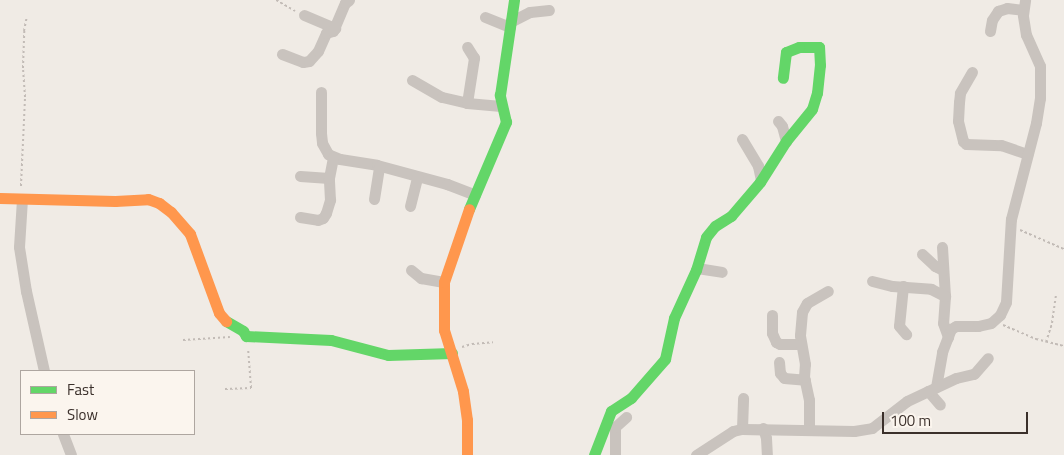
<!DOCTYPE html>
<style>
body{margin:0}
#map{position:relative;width:1064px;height:455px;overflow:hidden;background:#f0ebe5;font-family:"Titillium Web",sans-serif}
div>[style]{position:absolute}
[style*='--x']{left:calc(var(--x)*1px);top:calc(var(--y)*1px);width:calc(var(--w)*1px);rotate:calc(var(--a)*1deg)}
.path>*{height:2px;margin-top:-1px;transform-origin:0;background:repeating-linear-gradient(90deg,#c2bbb6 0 2.5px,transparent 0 5px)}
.street>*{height:11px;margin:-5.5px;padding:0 5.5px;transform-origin:5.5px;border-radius:5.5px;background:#c9c3be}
.fast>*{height:11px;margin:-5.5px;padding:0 5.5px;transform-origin:5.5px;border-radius:5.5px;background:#63d668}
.slow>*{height:11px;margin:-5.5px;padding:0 5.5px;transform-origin:5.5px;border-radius:5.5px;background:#ff974d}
span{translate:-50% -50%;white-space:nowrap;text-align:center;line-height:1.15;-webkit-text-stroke:4px #fbf5ee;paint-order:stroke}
.legend{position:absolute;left:20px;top:370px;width:175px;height:65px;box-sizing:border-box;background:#fbf5ee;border:1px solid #aea6a0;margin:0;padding:6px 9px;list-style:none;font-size:15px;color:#3b302b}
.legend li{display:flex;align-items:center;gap:10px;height:25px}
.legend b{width:25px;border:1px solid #aea6a0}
.scale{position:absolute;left:882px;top:412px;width:146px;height:22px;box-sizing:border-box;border:2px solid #3b302b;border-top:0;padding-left:6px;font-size:15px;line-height:18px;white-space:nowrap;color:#3b302b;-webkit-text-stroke:4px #fbf5ee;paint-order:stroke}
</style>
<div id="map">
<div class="path">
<div style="--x:276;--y:0;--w:22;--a:30"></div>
<div style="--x:21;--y:186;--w:89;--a:-87.4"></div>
<div style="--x:25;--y:97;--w:29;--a:-94"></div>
<div style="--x:23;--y:68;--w:37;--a:-88"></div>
<div style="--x:24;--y:31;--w:15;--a:-79"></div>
<div style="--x:1020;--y:230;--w:48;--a:23.4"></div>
<div style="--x:1003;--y:325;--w:36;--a:23"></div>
<div style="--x:1036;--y:339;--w:29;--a:14"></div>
<div style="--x:183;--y:340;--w:47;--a:-3.7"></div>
<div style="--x:1046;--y:342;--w:20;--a:-72"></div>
<div style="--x:1052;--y:323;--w:28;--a:-82"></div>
<div style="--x:462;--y:347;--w:10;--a:-17"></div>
<div style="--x:472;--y:344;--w:21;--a:-5"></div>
<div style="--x:225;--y:389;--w:26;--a:-2"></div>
<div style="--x:251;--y:388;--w:40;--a:-94.3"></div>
</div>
<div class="street">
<div style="--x:304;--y:15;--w:34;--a:23"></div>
<div style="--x:485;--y:17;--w:27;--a:22"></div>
<div style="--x:510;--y:22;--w:22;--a:-27"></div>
<div style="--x:530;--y:12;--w:19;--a:-6"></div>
<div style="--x:990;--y:31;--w:11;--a:-80"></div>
<div style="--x:992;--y:20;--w:11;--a:-56"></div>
<div style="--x:998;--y:11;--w:9;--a:-18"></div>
<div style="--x:1007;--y:8;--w:16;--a:7"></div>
<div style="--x:282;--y:54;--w:22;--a:21"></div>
<div style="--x:303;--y:62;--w:6;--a:-9"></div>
<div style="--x:309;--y:61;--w:13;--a:-48"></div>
<div style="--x:318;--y:51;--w:20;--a:-66"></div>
<div style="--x:326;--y:33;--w:7;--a:-16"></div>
<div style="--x:333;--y:31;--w:30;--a:-67"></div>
<div style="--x:345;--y:3;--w:5;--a:-37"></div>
<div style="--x:972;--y:72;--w:24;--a:120"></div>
<div style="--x:960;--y:93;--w:9;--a:96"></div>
<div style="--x:959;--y:102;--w:19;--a:93"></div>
<div style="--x:958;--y:121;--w:21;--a:76"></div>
<div style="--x:963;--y:141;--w:4;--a:45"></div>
<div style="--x:966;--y:144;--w:35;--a:2"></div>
<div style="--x:1001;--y:145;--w:28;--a:19"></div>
<div style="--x:412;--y:80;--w:34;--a:30"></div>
<div style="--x:442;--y:97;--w:26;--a:13"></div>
<div style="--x:467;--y:103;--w:34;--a:5"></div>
<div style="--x:321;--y:92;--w:41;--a:90"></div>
<div style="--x:321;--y:133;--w:10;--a:84"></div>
<div style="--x:322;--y:143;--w:13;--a:61"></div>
<div style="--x:328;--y:154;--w:13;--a:23"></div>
<div style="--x:340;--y:159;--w:37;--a:9"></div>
<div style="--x:377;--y:165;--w:73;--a:15.2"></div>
<div style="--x:447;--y:184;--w:30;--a:21"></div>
<div style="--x:467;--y:103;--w:46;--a:-81.2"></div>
<div style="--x:474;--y:58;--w:13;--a:-122"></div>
<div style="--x:778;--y:121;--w:6;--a:51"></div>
<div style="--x:782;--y:126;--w:16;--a:75"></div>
<div style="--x:742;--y:139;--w:31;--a:59"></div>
<div style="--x:758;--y:166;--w:14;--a:78"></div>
<div style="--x:300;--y:176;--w:29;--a:4"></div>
<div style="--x:22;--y:199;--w:48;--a:93.6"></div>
<div style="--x:19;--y:247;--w:45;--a:81"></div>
<div style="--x:26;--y:291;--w:82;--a:77.3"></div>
<div style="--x:374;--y:199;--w:33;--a:-81"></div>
<div style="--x:410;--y:206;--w:30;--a:-76"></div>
<div style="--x:300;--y:217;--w:18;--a:9"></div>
<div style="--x:318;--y:220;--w:5;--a:-22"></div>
<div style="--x:323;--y:218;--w:6;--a:-59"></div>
<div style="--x:326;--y:213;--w:14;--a:-73"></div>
<div style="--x:330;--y:200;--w:22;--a:-93"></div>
<div style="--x:329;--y:178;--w:21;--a:-79"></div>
<div style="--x:942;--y:247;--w:49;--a:86.5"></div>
<div style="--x:945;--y:296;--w:27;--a:94"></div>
<div style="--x:943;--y:323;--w:15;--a:70"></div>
<div style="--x:922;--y:254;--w:18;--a:43"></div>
<div style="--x:935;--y:266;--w:9;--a:27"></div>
<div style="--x:697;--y:268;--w:25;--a:9"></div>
<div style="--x:411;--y:270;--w:13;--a:39"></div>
<div style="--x:421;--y:278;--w:23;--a:10"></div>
<div style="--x:872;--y:281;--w:21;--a:14"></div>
<div style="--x:892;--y:286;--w:39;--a:4"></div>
<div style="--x:931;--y:289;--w:16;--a:27"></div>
<div style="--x:903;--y:286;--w:40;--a:95.7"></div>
<div style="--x:899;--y:326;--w:11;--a:49"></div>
<div style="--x:772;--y:315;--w:18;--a:90"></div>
<div style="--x:772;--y:333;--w:10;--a:66"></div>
<div style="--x:776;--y:342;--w:4;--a:27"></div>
<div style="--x:780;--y:344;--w:20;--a:0"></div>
<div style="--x:779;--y:362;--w:11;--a:85"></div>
<div style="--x:780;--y:373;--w:6;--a:51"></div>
<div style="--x:784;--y:378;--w:21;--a:5"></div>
<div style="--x:936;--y:387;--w:36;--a:-80"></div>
<div style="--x:942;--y:352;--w:25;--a:-69"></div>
<div style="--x:951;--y:329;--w:6;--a:-31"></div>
<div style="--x:956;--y:326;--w:22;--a:0"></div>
<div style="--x:978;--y:326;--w:13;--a:-13"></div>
<div style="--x:991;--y:323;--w:12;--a:-42"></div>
<div style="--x:1000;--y:315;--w:14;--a:-65"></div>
<div style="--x:1006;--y:302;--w:83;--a:-86.6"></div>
<div style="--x:1011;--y:219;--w:99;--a:-75.4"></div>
<div style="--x:1036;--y:123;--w:25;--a:-81"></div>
<div style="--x:1040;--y:98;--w:32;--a:-90"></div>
<div style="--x:1040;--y:66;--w:34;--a:-114"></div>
<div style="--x:1026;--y:35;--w:20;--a:-99"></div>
<div style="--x:1023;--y:15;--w:15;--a:-82"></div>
<div style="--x:928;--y:391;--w:18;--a:49"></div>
<div style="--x:763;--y:428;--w:10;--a:73"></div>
<div style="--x:766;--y:438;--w:17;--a:87"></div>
<div style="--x:742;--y:429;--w:31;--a:-88"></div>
<div style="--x:809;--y:429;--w:29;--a:-90"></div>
<div style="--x:809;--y:400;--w:24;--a:-102"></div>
<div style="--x:804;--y:377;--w:13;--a:-86"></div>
<div style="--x:805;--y:364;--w:29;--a:-100"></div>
<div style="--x:800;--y:335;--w:23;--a:-85"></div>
<div style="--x:802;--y:312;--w:10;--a:-61"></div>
<div style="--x:807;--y:303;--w:24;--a:-30"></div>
<div style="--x:63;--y:434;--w:22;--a:69"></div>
<div style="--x:615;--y:455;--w:28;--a:-90"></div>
<div style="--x:615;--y:427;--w:15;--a:-42"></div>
<div style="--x:696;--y:455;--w:44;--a:-33"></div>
<div style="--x:733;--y:431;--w:9;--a:-13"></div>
<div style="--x:742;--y:429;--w:112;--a:1"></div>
<div style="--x:854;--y:431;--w:18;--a:-9"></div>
<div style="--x:872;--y:428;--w:44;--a:-37.6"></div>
<div style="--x:907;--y:401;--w:54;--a:-25.1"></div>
<div style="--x:956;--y:378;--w:18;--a:-13"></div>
<div style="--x:974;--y:374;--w:21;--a:-49"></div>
</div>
<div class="fast">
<div style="--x:469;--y:209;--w:95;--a:-67"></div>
<div style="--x:506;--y:122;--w:28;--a:-103"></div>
<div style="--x:500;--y:95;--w:96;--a:-81.6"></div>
<div style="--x:226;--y:321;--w:20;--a:30"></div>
<div style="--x:243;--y:331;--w:6;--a:59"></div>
<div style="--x:246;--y:336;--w:85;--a:2.7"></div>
<div style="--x:331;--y:340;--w:59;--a:14.7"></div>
<div style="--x:388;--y:355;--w:64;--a:-1.8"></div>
<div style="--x:594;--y:455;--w:47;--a:-68.9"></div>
<div style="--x:611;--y:411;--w:24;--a:-33"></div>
<div style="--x:631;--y:398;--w:52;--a:-48.9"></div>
<div style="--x:665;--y:359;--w:42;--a:-77.6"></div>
<div style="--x:674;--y:318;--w:53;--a:-65.4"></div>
<div style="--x:696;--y:270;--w:34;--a:-73"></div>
<div style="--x:706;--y:237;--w:14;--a:-51"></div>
<div style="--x:715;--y:226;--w:19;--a:-32"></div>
<div style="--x:731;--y:216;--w:45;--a:-49.5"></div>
<div style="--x:760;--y:182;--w:49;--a:-57.6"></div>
<div style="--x:786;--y:141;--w:41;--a:-50.9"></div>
<div style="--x:812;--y:109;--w:17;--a:-73"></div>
<div style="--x:817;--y:93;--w:28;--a:-84"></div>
<div style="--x:820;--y:65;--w:18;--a:-93"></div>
<div style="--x:819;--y:47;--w:20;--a:180"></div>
<div style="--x:799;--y:47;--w:14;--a:159"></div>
<div style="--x:786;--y:52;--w:26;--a:97"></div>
</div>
<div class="slow">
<div style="--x:0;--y:198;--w:115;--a:1.5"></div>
<div style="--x:115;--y:201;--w:33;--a:-3"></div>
<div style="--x:148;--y:199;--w:12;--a:20"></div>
<div style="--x:159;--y:203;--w:15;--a:37"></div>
<div style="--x:171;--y:212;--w:29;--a:49"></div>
<div style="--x:190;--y:234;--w:84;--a:69.8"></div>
<div style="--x:219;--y:313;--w:11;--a:49"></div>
<div style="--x:467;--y:455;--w:35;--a:-90"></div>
<div style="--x:467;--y:420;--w:29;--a:-98"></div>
<div style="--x:463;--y:391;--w:64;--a:-107.3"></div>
<div style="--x:444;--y:330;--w:48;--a:-90"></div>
<div style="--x:444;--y:282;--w:77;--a:-71.1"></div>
</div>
<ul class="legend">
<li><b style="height:6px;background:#63d668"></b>Fast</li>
<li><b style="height:6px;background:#ff974d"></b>Slow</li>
</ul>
<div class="scale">100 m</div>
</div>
